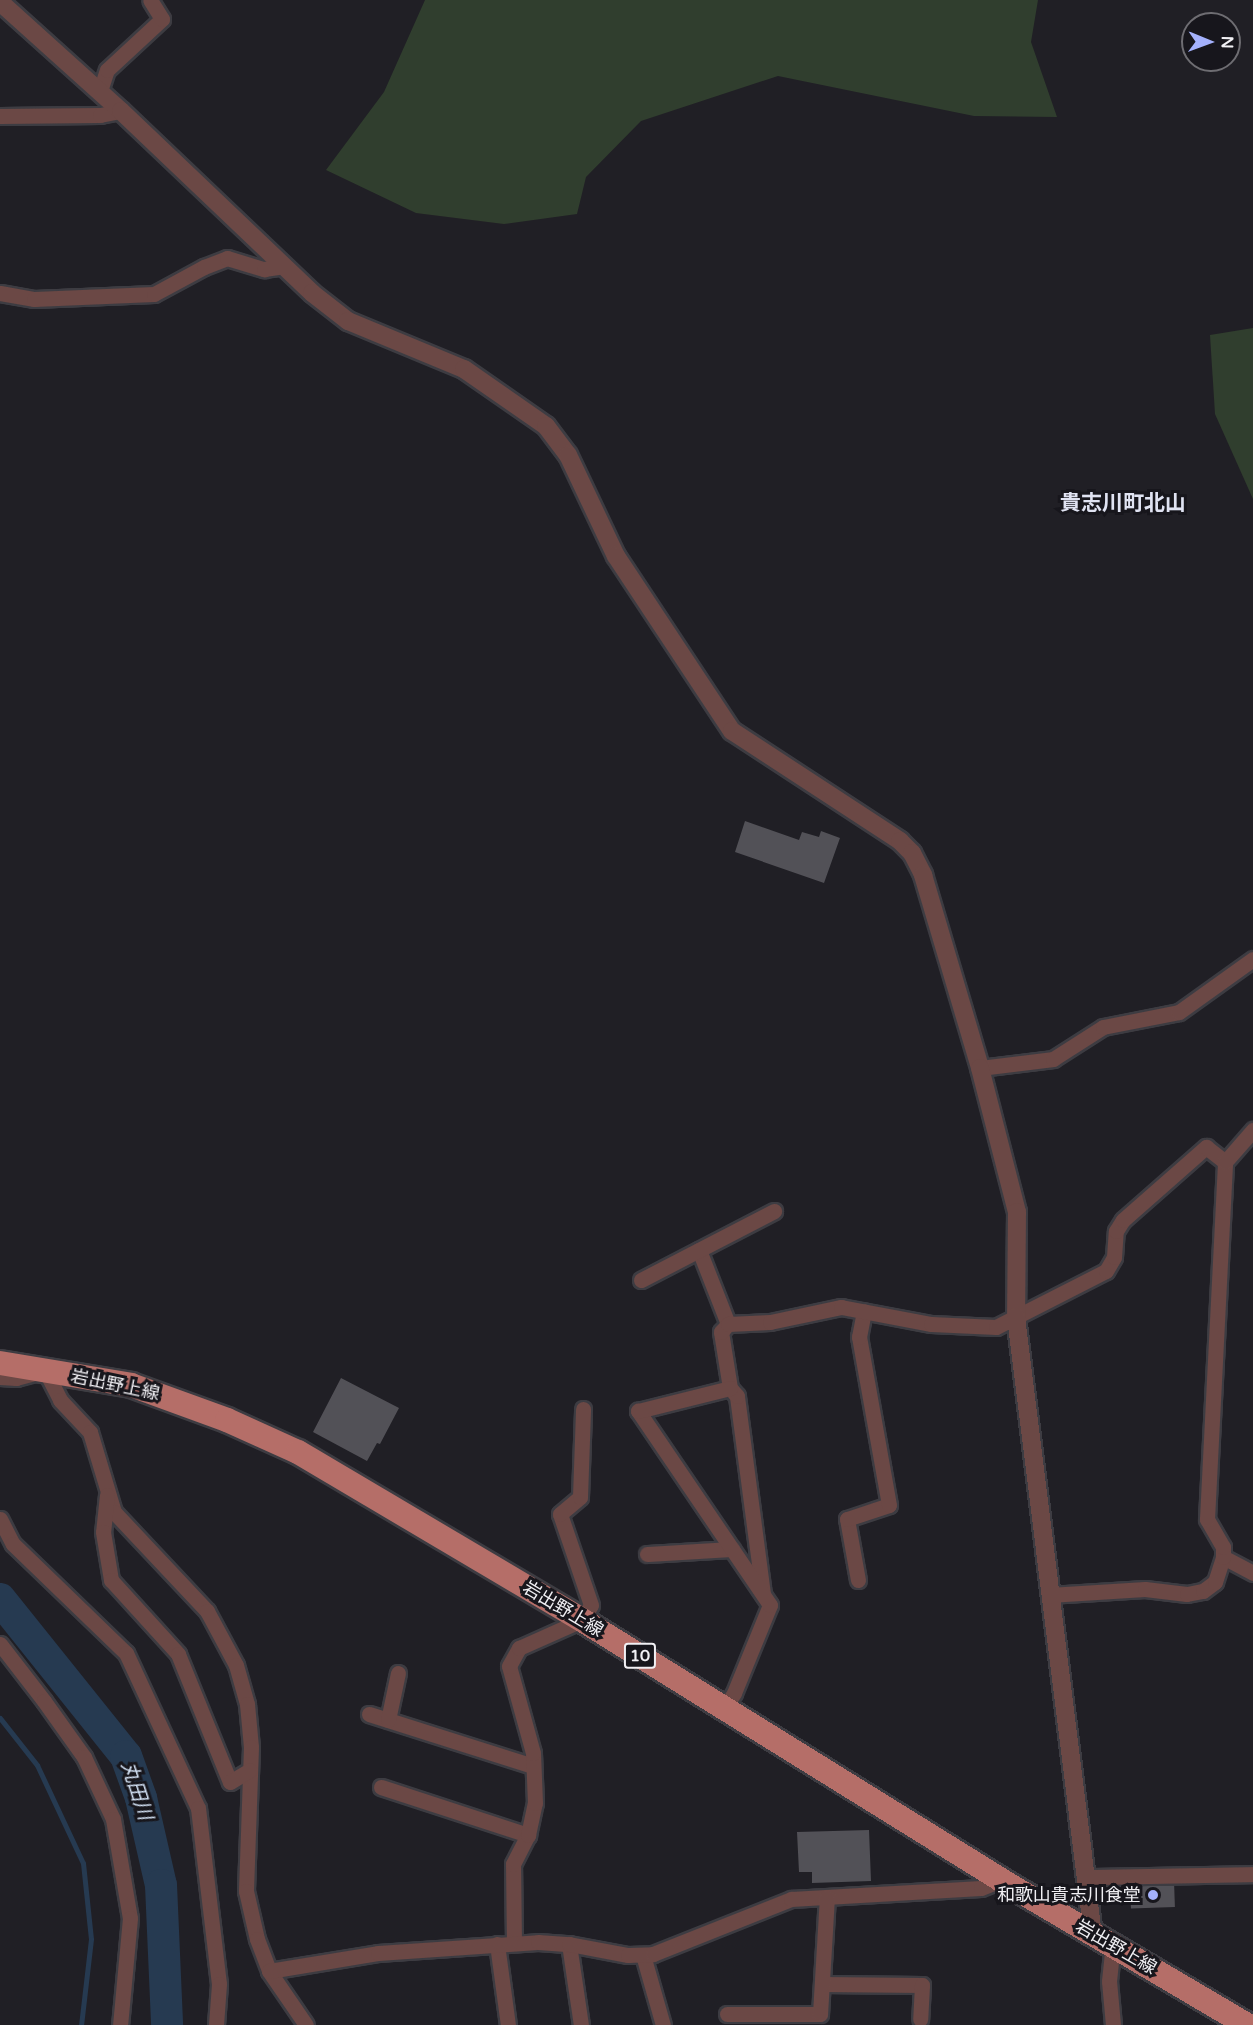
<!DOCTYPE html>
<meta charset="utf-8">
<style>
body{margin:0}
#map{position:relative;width:1253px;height:2025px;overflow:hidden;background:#201f25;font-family:"Varela Round","Noto Sans JP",sans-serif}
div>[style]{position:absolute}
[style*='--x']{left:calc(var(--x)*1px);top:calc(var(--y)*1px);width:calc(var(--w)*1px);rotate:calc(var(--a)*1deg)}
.green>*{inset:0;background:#303e2e}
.stream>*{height:5px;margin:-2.5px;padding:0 2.5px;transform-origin:2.5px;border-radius:2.5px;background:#263a51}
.river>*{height:32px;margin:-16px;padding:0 16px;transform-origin:16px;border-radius:16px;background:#263a51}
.building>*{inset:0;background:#525157;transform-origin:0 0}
.roads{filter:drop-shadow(2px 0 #3d3c42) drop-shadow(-2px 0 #3d3c42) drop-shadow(0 2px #3d3c42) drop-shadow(0 -2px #3d3c42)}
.minor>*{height:15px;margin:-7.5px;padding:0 7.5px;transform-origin:7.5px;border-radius:7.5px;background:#6b4845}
.tertiary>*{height:18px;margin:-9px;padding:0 9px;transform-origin:9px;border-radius:9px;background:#6b4845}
.primary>*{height:24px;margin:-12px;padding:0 12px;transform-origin:12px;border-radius:12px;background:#b56e68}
.dots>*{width:16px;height:16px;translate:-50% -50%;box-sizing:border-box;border:3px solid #17161c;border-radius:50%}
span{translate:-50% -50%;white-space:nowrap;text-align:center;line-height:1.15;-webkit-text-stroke:6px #17161c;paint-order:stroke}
.shield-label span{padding:2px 4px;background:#17161c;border:2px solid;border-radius:4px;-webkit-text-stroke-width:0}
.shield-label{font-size:16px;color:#f1f0f4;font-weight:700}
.street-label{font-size:18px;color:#f1f0f4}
.poi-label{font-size:18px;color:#f1f0f4}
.right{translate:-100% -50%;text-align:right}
.water-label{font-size:20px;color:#d3e2f5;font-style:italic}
.quarter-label{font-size:21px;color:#e0e3f2;font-weight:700}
.north{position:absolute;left:1181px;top:12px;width:60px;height:60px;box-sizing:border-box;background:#17161c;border:2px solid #6e6d72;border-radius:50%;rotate:91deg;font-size:16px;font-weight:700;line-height:24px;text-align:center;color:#f1f0f4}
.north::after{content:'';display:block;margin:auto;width:21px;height:27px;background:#a4b1fc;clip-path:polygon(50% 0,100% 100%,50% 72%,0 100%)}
</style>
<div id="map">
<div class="green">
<div style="clip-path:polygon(425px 0,1038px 0,1031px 42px,1057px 117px,974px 116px,778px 76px,641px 121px,586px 177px,577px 214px,504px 224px,416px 213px,326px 170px,384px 92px)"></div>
<div style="clip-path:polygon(1253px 328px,1253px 499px,1215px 414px,1210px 335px)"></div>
</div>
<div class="stream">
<div style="--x:0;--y:1718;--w:60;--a:51.8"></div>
<div style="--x:37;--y:1765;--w:108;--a:64.9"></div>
<div style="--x:83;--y:1863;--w:76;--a:84"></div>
<div style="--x:91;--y:1939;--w:87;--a:96.6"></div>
</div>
<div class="river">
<div style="--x:0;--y:1599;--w:201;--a:51.3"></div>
<div style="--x:126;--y:1756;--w:45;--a:70.3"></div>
<div style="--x:141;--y:1798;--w:89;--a:77.1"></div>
<div style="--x:161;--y:1885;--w:140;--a:87.5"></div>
</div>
<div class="building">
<div style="clip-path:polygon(745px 821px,799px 840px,802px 832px,819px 837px,821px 831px,840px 838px,824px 883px,735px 852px)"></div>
<div style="clip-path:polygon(341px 1378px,399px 1408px,380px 1444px,377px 1443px,367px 1461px,313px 1432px)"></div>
<div style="clip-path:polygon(869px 1830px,871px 1881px,812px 1883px,812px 1872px,799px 1872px,797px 1832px)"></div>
<div style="left:1174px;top:1881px;width:26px;height:44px;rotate:88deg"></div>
</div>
<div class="roads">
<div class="minor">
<div style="--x:100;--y:91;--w:22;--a:-72"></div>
<div style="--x:107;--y:70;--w:75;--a:-42.8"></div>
<div style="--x:162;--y:19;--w:22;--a:-122"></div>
<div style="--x:0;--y:116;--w:100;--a:-0.6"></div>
<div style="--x:100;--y:115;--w:21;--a:-11"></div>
<div style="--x:0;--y:293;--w:35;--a:10"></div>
<div style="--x:34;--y:299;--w:120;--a:-2.4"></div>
<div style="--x:154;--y:294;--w:57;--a:-28.4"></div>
<div style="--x:204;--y:267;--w:25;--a:-21"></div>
<div style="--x:227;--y:258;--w:39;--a:17"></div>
<div style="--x:264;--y:269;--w:21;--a:-8"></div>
<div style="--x:980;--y:1068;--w:74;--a:-7"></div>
<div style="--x:1053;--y:1059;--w:59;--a:-32.6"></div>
<div style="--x:1103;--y:1027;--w:77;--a:-11.2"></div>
<div style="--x:1179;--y:1012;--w:91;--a:-35.6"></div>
<div style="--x:699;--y:1250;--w:79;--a:68.6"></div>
<div style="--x:641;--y:1280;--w:150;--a:-27.4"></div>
<div style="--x:0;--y:1377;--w:16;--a:4"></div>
<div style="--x:16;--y:1378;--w:30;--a:-15"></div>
<div style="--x:45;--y:1370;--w:34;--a:63"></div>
<div style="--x:60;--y:1400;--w:44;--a:46.8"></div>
<div style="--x:90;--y:1432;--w:84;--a:73.3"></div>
<div style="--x:114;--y:1512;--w:136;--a:46.8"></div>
<div style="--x:207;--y:1611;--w:61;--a:61.8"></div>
<div style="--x:236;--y:1665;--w:41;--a:74.2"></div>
<div style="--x:247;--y:1704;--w:43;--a:84.7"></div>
<div style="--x:251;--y:1747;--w:144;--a:92"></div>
<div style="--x:246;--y:1891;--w:49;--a:77.1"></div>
<div style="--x:257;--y:1939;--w:34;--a:69"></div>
<div style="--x:269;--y:1971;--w:65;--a:55.6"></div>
<div style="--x:107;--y:1495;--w:37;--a:96"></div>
<div style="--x:103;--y:1532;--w:49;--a:80.5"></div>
<div style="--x:111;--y:1580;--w:100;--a:47.8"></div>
<div style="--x:178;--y:1654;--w:138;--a:67.9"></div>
<div style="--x:230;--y:1782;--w:23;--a:-31"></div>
<div style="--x:0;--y:1519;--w:28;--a:63"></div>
<div style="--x:13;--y:1544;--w:157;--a:44"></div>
<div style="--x:126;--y:1653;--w:171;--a:65.1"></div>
<div style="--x:198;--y:1808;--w:177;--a:83.2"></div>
<div style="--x:219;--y:1984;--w:41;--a:94.2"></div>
<div style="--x:647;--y:1554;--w:85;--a:-3.4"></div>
<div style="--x:1223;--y:1557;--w:34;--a:28"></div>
<div style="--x:858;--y:1580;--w:62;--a:-100.2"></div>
<div style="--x:847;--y:1519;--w:44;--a:-18.4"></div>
<div style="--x:889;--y:1505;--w:171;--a:-100.1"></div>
<div style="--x:859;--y:1337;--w:26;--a:-79"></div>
<div style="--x:763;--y:1594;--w:200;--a:-97.5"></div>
<div style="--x:737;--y:1396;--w:11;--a:-131"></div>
<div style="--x:730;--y:1388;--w:57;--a:-99.1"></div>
<div style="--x:721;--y:1332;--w:11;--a:-49"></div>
<div style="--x:728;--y:1324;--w:42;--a:-2.7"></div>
<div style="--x:770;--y:1322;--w:73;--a:-11.9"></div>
<div style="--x:841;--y:1307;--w:92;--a:10.7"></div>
<div style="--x:931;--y:1324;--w:65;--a:2.6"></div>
<div style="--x:996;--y:1327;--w:123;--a:-27"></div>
<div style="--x:1106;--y:1271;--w:16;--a:-60"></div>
<div style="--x:1114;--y:1257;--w:26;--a:-86"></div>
<div style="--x:1116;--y:1231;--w:13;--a:-58"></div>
<div style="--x:1123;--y:1220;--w:111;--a:-41.3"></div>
<div style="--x:1206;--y:1147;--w:24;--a:38"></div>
<div style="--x:1049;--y:1595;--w:96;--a:-3.6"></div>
<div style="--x:1145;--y:1589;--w:42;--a:6.8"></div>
<div style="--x:1187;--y:1594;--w:16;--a:-11"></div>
<div style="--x:1203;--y:1591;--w:15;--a:-37"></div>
<div style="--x:1215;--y:1582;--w:26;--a:-72"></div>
<div style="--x:1223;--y:1557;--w:10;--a:-90"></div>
<div style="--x:1223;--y:1547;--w:32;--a:-120"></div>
<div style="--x:1207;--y:1519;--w:357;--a:-87.1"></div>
<div style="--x:1225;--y:1162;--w:43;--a:-48.8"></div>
<div style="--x:0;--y:1644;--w:72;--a:52.3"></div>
<div style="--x:44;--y:1701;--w:69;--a:54.5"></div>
<div style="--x:84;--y:1757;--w:68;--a:64.9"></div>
<div style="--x:113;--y:1819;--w:100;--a:80.3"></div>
<div style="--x:130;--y:1918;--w:107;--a:95.3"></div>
<div style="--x:724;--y:1708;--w:18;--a:-56"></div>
<div style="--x:734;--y:1693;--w:95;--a:-67.8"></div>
<div style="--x:770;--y:1605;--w:235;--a:-124.2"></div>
<div style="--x:638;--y:1411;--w:95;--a:-14"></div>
<div style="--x:369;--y:1714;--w:172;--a:17.6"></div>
<div style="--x:388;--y:1720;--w:48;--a:-78"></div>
<div style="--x:381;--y:1787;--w:155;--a:18.1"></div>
<div style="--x:1086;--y:1877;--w:167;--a:-1"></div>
<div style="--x:514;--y:1943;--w:79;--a:-90.7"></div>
<div style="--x:513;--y:1864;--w:33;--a:-63"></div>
<div style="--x:528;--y:1835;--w:33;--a:-78"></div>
<div style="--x:535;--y:1803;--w:50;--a:-92.3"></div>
<div style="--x:533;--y:1753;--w:90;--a:-105.4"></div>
<div style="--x:509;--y:1666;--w:21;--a:-61"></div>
<div style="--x:519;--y:1648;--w:69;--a:-24"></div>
<div style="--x:582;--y:1620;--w:17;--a:-59"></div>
<div style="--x:591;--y:1605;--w:96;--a:-108.8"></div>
<div style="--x:560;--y:1514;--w:26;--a:-40"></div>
<div style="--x:580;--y:1497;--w:88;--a:-88"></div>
<div style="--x:497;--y:1944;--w:82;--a:82.3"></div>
<div style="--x:569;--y:1944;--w:82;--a:81.6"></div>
<div style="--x:643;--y:1955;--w:73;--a:74.1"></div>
<div style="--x:269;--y:1971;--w:110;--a:-9.4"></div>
<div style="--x:378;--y:1953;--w:160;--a:-3.9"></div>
<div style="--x:538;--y:1942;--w:31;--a:4"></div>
<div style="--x:569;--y:1944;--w:60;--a:10.6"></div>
<div style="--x:628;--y:1955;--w:25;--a:-2"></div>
<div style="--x:653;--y:1954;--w:149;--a:-21.7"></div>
<div style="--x:791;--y:1899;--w:190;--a:-3.3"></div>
<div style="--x:981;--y:1888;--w:22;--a:-22"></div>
<div style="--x:822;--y:1984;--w:100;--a:0.6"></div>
<div style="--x:922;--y:1985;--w:34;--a:93"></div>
<div style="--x:727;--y:2014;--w:93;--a:0"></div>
<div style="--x:820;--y:2014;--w:117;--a:-86.6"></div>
<div style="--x:1113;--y:2025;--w:44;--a:-95.2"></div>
<div style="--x:1109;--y:1981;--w:36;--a:-84"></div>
</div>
<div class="tertiary">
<div style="--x:0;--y:2;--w:163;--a:42"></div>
<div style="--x:121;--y:111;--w:264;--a:43.6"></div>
<div style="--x:312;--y:293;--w:46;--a:37.9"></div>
<div style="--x:348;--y:321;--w:126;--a:22.5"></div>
<div style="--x:464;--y:369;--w:100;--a:34.8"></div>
<div style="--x:546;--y:426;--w:36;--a:53"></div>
<div style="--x:568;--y:455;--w:112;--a:64.6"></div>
<div style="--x:616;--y:556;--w:210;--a:56.5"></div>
<div style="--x:732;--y:731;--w:201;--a:33.2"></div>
<div style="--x:900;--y:841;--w:17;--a:45"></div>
<div style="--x:912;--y:853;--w:25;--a:63"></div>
<div style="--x:923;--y:875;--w:201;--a:73.5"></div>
<div style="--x:980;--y:1068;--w:149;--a:75.6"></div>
<div style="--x:1017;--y:1212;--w:105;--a:90.5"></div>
<div style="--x:1016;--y:1317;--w:623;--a:82.9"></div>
</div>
<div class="primary">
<div style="--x:0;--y:1363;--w:133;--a:9.5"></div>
<div style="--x:131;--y:1385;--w:102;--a:20"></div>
<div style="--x:227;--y:1420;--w:78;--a:24.3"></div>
<div style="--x:298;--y:1452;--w:330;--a:30.6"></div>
<div style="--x:582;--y:1620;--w:493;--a:31.8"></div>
<div style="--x:1001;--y:1880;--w:286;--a:30.5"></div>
</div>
</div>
<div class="dots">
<div style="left:1153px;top:1895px;background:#a4b1fc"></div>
</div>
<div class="shield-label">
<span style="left:640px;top:1656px">10</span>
</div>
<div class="street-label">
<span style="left:115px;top:1385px;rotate:12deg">岩出野上線</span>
<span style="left:563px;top:1609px;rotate:31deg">岩出野上線</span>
<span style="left:1116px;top:1947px;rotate:30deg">岩出野上線</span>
</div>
<div class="poi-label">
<span class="right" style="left:1141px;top:1895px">和歌山貴志川食堂</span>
</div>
<div class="water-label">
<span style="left:136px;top:1791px;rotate:72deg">丸田川</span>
</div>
<div class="quarter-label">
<span style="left:1123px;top:504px">貴志川町北山</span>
</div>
<div class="north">N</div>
</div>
